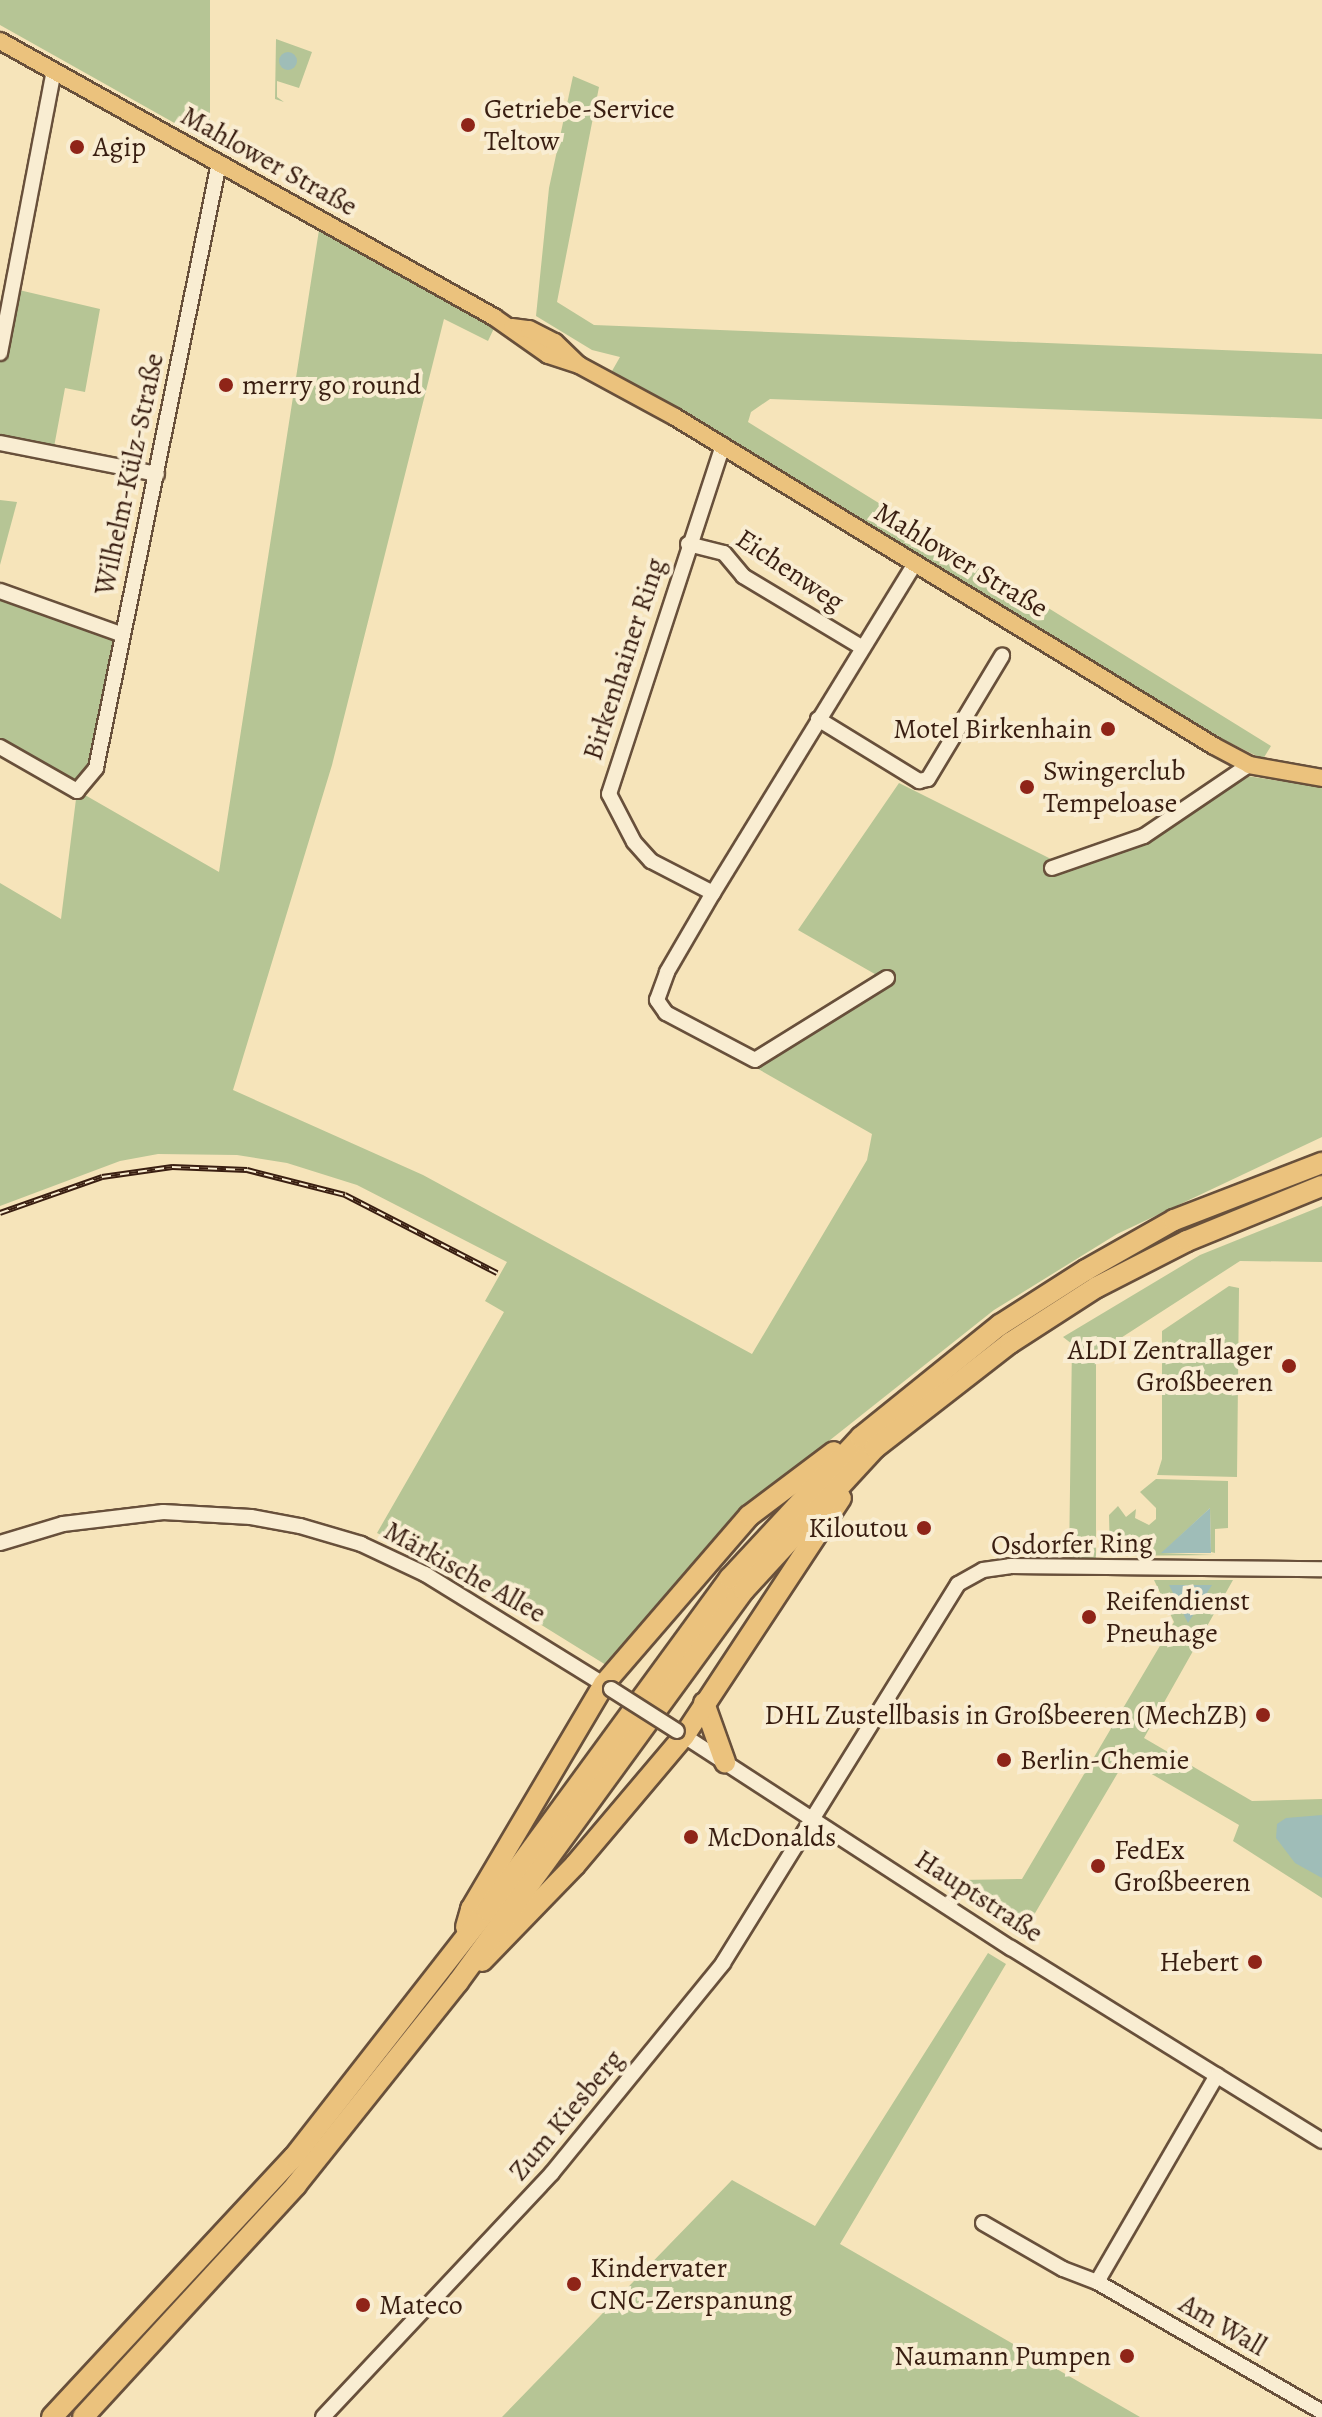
<!DOCTYPE html>
<meta charset="utf-8">
<style>
body{margin:0}
#map{position:relative;width:1322px;height:2417px;overflow:hidden;background:#f6e4ba;font-family:Alegreya,serif}
div>[style]{position:absolute}
[style*='--x']{left:calc(var(--x)*1px);top:calc(var(--y)*1px);width:calc(var(--w)*1px);rotate:calc(var(--a)*1deg)}
.green>*{inset:0;background:#b6c595}
.water>*{inset:0;background:#9fbdb8}
.round{border-radius:50%}
.roads{filter:drop-shadow(2px 0 #68503b) drop-shadow(-2px 0 #68503b) drop-shadow(0 2px #68503b) drop-shadow(0 -2px #68503b)}
.minor>*{height:14px;margin:-7px;padding:0 7px;transform-origin:7px;border-radius:7px;background:#f9edd2}
.major>*{height:16px;margin:-8px;padding:0 8px;transform-origin:8px;border-radius:8px;background:#ebc27d}
.highway>*{height:20px;margin:-10px;padding:0 10px;transform-origin:10px;border-radius:10px;background:#ebc27d}
.rail>*{height:6px;margin-top:-3px;transform-origin:0;background:repeating-linear-gradient(90deg,#f9edd2 0 9px,#391e11 0 18px);box-sizing:border-box;border-block:2px solid #391e11}
.bridges{filter:drop-shadow(2px 0 #68503b) drop-shadow(-2px 0 #68503b) drop-shadow(0 2px #68503b) drop-shadow(0 -2px #68503b)}
.minor-bridge>*{height:14px;margin:-7px;padding:0 7px;transform-origin:7px;border-radius:7px;background:#f9edd2}
.dots>*{width:22px;height:22px;translate:-50% -50%;box-sizing:border-box;border:4px solid #f9edd2;border-radius:50%}
span{translate:-50% -50%;white-space:nowrap;text-align:center;line-height:1.15;-webkit-text-stroke:8px #f9edd2;paint-order:stroke}
.poi-label{font-size:28px;color:#391e11}
.left{translate:0 -50%;text-align:left}
.right{translate:-100% -50%;text-align:right}
.street-label{font-size:28px;color:#391e11}
</style>
<div id="map">
<div class="green">
<div style="clip-path:polygon(0 0,210px 0,210px 143px,0 25px)"></div>
<div style="clip-path:polygon(276px 39px,312px 52px,299px 88px,277px 81px,277px 97px,284px 102px,275px 99px)"></div>
<div style="clip-path:polygon(573px 76px,599px 87px,557px 302px,594px 325px,1322px 354px,1322px 419px,770px 399px,751px 412px,748px 422px,1271px 746px,1263px 759px,1208px 732px,612px 371px,620px 357px,592px 350px,536px 316px,549px 188px)"></div>
<div style="clip-path:polygon(319px 230px,496px 324px,488px 341px,444px 319px,332px 765px,233px 1090px,423px 1175px,752px 1354px,867px 1160px,872px 1134px,753px 1066px,887px 981px,798px 930px,899px 783px,1055px 861px,1144px 836px,1240px 775px,1322px 787px,1322px 1137px,1117px 1234px,994px 1310px,743px 1509px,606px 1665px,445px 1565px,377px 1533px,504px 1312px,485px 1301px,507px 1262px,357px 1185px,287px 1163px,237px 1155px,158px 1154px,120px 1161px,0 1206px,0 883px,61px 919px,77px 791px,0 747px,0 598px,118px 635px,92px 767px,78px 791px,219px 872px)"></div>
<div style="clip-path:polygon(19px 290px,100px 309px,85px 392px,65px 388px,54px 447px,0 437px,0 314px,14px 316px)"></div>
<div style="clip-path:polygon(0 500px,17px 502px,0 565px)"></div>
<div style="clip-path:polygon(1322px 1206px,1322px 1262px,1240px 1261px,1096px 1354px,1096px 1559px,1069px 1561px,1072px 1344px,1063px 1337px,1200px 1255px)"></div>
<div style="clip-path:polygon(1229px 1286px,1239px 1288px,1237px 1477px,1157px 1475px,1162px 1459px,1162px 1331px)"></div>
<div style="clip-path:polygon(1156px 1479px,1228px 1481px,1228px 1528px,1215px 1529px,1215px 1553px,1211px 1552px,1210px 1508px,1162px 1553px,1215px 1555px,1110px 1556px,1109px 1515px,1118px 1506px,1126px 1517px,1136px 1509px,1135px 1518px,1149px 1525px,1156px 1519px,1156px 1508px,1140px 1492px)"></div>
<div style="clip-path:polygon(1154px 1580px,1233px 1580px,1144px 1738px,1252px 1801px,1322px 1799px,1322px 1898px,1233px 1841px,1239px 1825px,1126px 1759px,1028px 1925px,961px 1880px,1022px 1879px,1174px 1622px)"></div>
<div style="clip-path:polygon(988px 1953px,1006px 1964px,840px 2244px,1140px 2417px,502px 2417px,732px 2180px,815px 2226px)"></div>
</div>
<div class="water">
<div class="round" style="left:279px;top:52px;width:18px;height:18px"></div>
<div style="clip-path:polygon(1210px 1508px,1211px 1553px,1161px 1553px)"></div>
<div style="clip-path:polygon(1169px 1585px,1212px 1585px,1188px 1623px)"></div>
<div style="clip-path:polygon(1322px 1815px,1322px 1878px,1295px 1863px,1276px 1838px,1277px 1824px,1286px 1818px)"></div>
</div>
<div class="roads">
<div class="minor">
<div style="--x:0;--y:353;--w:287;--a:-79.2"></div>
<div style="--x:0;--y:443;--w:160;--a:11.2"></div>
<div style="--x:688;--y:544;--w:37;--a:14"></div>
<div style="--x:724;--y:553;--w:30;--a:50"></div>
<div style="--x:743;--y:576;--w:138;--a:31"></div>
<div style="--x:0;--y:591;--w:128;--a:19.6"></div>
<div style="--x:818;--y:719;--w:119;--a:31.5"></div>
<div style="--x:919;--y:781;--w:9;--a:-13"></div>
<div style="--x:928;--y:779;--w:144;--a:-59"></div>
<div style="--x:0;--y:747;--w:89;--a:29.7"></div>
<div style="--x:77;--y:791;--w:30;--a:-50"></div>
<div style="--x:96;--y:768;--w:617;--a:-78.51"></div>
<div style="--x:1052;--y:868;--w:97;--a:-19.2"></div>
<div style="--x:1144;--y:836;--w:127;--a:-34.1"></div>
<div style="--x:713;--y:893;--w:70;--a:-152.7"></div>
<div style="--x:651;--y:861;--w:25;--a:-132"></div>
<div style="--x:634;--y:842;--w:54;--a:-117.5"></div>
<div style="--x:609;--y:794;--w:367;--a:-71.9"></div>
<div style="--x:887;--y:978;--w:155;--a:148.2"></div>
<div style="--x:755;--y:1060;--w:101;--a:-152.2"></div>
<div style="--x:666;--y:1013;--w:16;--a:-125"></div>
<div style="--x:657;--y:1000;--w:30;--a:-70"></div>
<div style="--x:667;--y:972;--w:91;--a:-59.8"></div>
<div style="--x:713;--y:893;--w:387;--a:-58.5"></div>
<div style="--x:0;--y:1543;--w:66;--a:-16.8"></div>
<div style="--x:63;--y:1524;--w:101;--a:-6.8"></div>
<div style="--x:163;--y:1512;--w:88;--a:3.3"></div>
<div style="--x:251;--y:1517;--w:50;--a:10.4"></div>
<div style="--x:300;--y:1526;--w:64;--a:16.4"></div>
<div style="--x:361;--y:1544;--w:71;--a:25.1"></div>
<div style="--x:425;--y:1574;--w:219;--a:31.7"></div>
<div style="--x:678;--y:1732;--w:397;--a:33"></div>
<div style="--x:1011;--y:1948;--w:366;--a:31.8"></div>
<div style="--x:983;--y:2223;--w:92;--a:29.9"></div>
<div style="--x:1063;--y:2269;--w:36;--a:21"></div>
<div style="--x:1097;--y:2282;--w:260;--a:30"></div>
<div style="--x:1097;--y:2282;--w:239;--a:-59.9"></div>
<div style="--x:323;--y:2417;--w:335;--a:-46.8"></div>
<div style="--x:552;--y:2173;--w:271;--a:-50.8"></div>
<div style="--x:723;--y:1963;--w:446;--a:-58.2"></div>
<div style="--x:958;--y:1584;--w:29;--a:-29"></div>
<div style="--x:983;--y:1570;--w:27;--a:-8"></div>
<div style="--x:1010;--y:1566;--w:312;--a:0.6"></div>
</div>
<div class="major">
<div style="--x:0;--y:41;--w:566;--a:29.19"></div>
<div style="--x:494;--y:317;--w:66;--a:35.1"></div>
<div style="--x:548;--y:355;--w:33;--a:18"></div>
<div style="--x:579;--y:365;--w:109;--a:28.4"></div>
<div style="--x:675;--y:417;--w:631;--a:31.4"></div>
<div style="--x:1214;--y:746;--w:40;--a:28"></div>
<div style="--x:1249;--y:765;--w:74;--a:10.1"></div>
<div style="--x:512;--y:327;--w:17;--a:7"></div>
<div style="--x:529;--y:329;--w:29;--a:27"></div>
<div style="--x:555;--y:342;--w:32;--a:44"></div>
</div>
<div class="highway">
<div style="--x:704;--y:1703;--w:63;--a:70.4"></div>
<div style="--x:466;--y:1927;--w:19;--a:-74"></div>
<div style="--x:471;--y:1909;--w:261;--a:-59.4"></div>
<div style="--x:604;--y:1684;--w:222;--a:-49.2"></div>
<div style="--x:749;--y:1516;--w:106;--a:-37"></div>
<div style="--x:482;--y:1961;--w:134;--a:-45.9"></div>
<div style="--x:575;--y:1865;--w:169;--a:-49.8"></div>
<div style="--x:684;--y:1736;--w:285;--a:-56.6"></div>
<div style="--x:52;--y:2417;--w:355;--a:-47.1"></div>
<div style="--x:294;--y:2157;--w:313;--a:-52"></div>
<div style="--x:487;--y:1910;--w:411;--a:-53.8"></div>
<div style="--x:730;--y:1578;--w:192;--a:-47.1"></div>
<div style="--x:861;--y:1437;--w:179;--a:-38.9"></div>
<div style="--x:1000;--y:1325;--w:102;--a:-32.6"></div>
<div style="--x:1086;--y:1270;--w:101;--a:-29.6"></div>
<div style="--x:1174;--y:1220;--w:159;--a:-21.1"></div>
<div style="--x:83;--y:2417;--w:315;--a:-47.4"></div>
<div style="--x:296;--y:2185;--w:260;--a:-51.4"></div>
<div style="--x:458;--y:1982;--w:485;--a:-53.9"></div>
<div style="--x:744;--y:1590;--w:193;--a:-47.3"></div>
<div style="--x:875;--y:1448;--w:171;--a:-37.9"></div>
<div style="--x:1010;--y:1343;--w:103;--a:-32.8"></div>
<div style="--x:1097;--y:1287;--w:101;--a:-27.1"></div>
<div style="--x:1187;--y:1241;--w:146;--a:-22.2"></div>
</div>
</div>
<div class="rail">
<div style="--x:0;--y:1213;--w:108;--a:-19.4"></div>
<div style="--x:102;--y:1177;--w:71;--a:-8.1"></div>
<div style="--x:172;--y:1167;--w:75;--a:2.3"></div>
<div style="--x:247;--y:1170;--w:101;--a:14.3"></div>
<div style="--x:345;--y:1195;--w:171;--a:27.2"></div>
</div>
<div class="bridges">
<div class="minor-bridge">
<div style="--x:611;--y:1689;--w:78;--a:32.5"></div>
</div>
</div>
<div class="dots">
<div style="left:468px;top:125px;background:#8f2418"></div>
<div style="left:77px;top:147px;background:#8f2418"></div>
<div style="left:226px;top:385px;background:#8f2418"></div>
<div style="left:1108px;top:729px;background:#8f2418"></div>
<div style="left:1027px;top:787px;background:#8f2418"></div>
<div style="left:1289px;top:1366px;background:#8f2418"></div>
<div style="left:924px;top:1528px;background:#8f2418"></div>
<div style="left:1089px;top:1617px;background:#8f2418"></div>
<div style="left:1263px;top:1715px;background:#8f2418"></div>
<div style="left:1004px;top:1760px;background:#8f2418"></div>
<div style="left:691px;top:1837px;background:#8f2418"></div>
<div style="left:1098px;top:1866px;background:#8f2418"></div>
<div style="left:1255px;top:1962px;background:#8f2418"></div>
<div style="left:574px;top:2284px;background:#8f2418"></div>
<div style="left:363px;top:2305px;background:#8f2418"></div>
<div style="left:1127px;top:2356px;background:#8f2418"></div>
</div>
<div class="poi-label">
<span class="left" style="left:484px;top:125px">Getriebe-Service<br>Teltow</span>
<span class="left" style="left:93px;top:147px">Agip</span>
<span class="left" style="left:242px;top:385px">merry go round</span>
<span class="right" style="left:1092px;top:729px">Motel Birkenhain</span>
<span class="left" style="left:1043px;top:787px">Swingerclub<br>Tempeloase</span>
<span class="right" style="left:1273px;top:1366px">ALDI Zentrallager<br>Großbeeren</span>
<span class="right" style="left:908px;top:1528px">Kiloutou</span>
<span class="left" style="left:1105px;top:1617px">Reifendienst<br>Pneuhage</span>
<span class="right" style="left:1247px;top:1715px">DHL Zustellbasis in Großbeeren (MechZB)</span>
<span class="left" style="left:1020px;top:1760px">Berlin-Chemie</span>
<span class="left" style="left:707px;top:1837px">McDonalds</span>
<span class="left" style="left:1114px;top:1866px">FedEx<br>Großbeeren</span>
<span class="right" style="left:1239px;top:1962px">Hebert</span>
<span class="left" style="left:590px;top:2284px">Kindervater<br>CNC-Zerspanung</span>
<span class="left" style="left:379px;top:2305px">Mateco</span>
<span class="right" style="left:1111px;top:2356px">Naumann Pumpen</span>
</div>
<div class="street-label">
<span style="left:269px;top:161px;rotate:29deg">Mahlower Straße</span>
<span style="left:129px;top:474px;rotate:-78deg">Wilhelm-Külz-Straße</span>
<span style="left:961px;top:560px;rotate:31deg">Mahlower Straße</span>
<span style="left:790px;top:570px;rotate:34deg">Eichenweg</span>
<span style="left:624px;top:659px;rotate:-72deg">Birkenhainer Ring</span>
<span style="left:1072px;top:1544px;rotate:-1deg">Osdorfer Ring</span>
<span style="left:465px;top:1572px;rotate:29deg">Märkische Allee</span>
<span style="left:979px;top:1896px;rotate:33deg">Hauptstraße</span>
<span style="left:566px;top:2115px;rotate:-50deg">Zum Kiesberg</span>
<span style="left:1223px;top:2325px;rotate:30deg">Am Wall</span>
</div>
</div>
